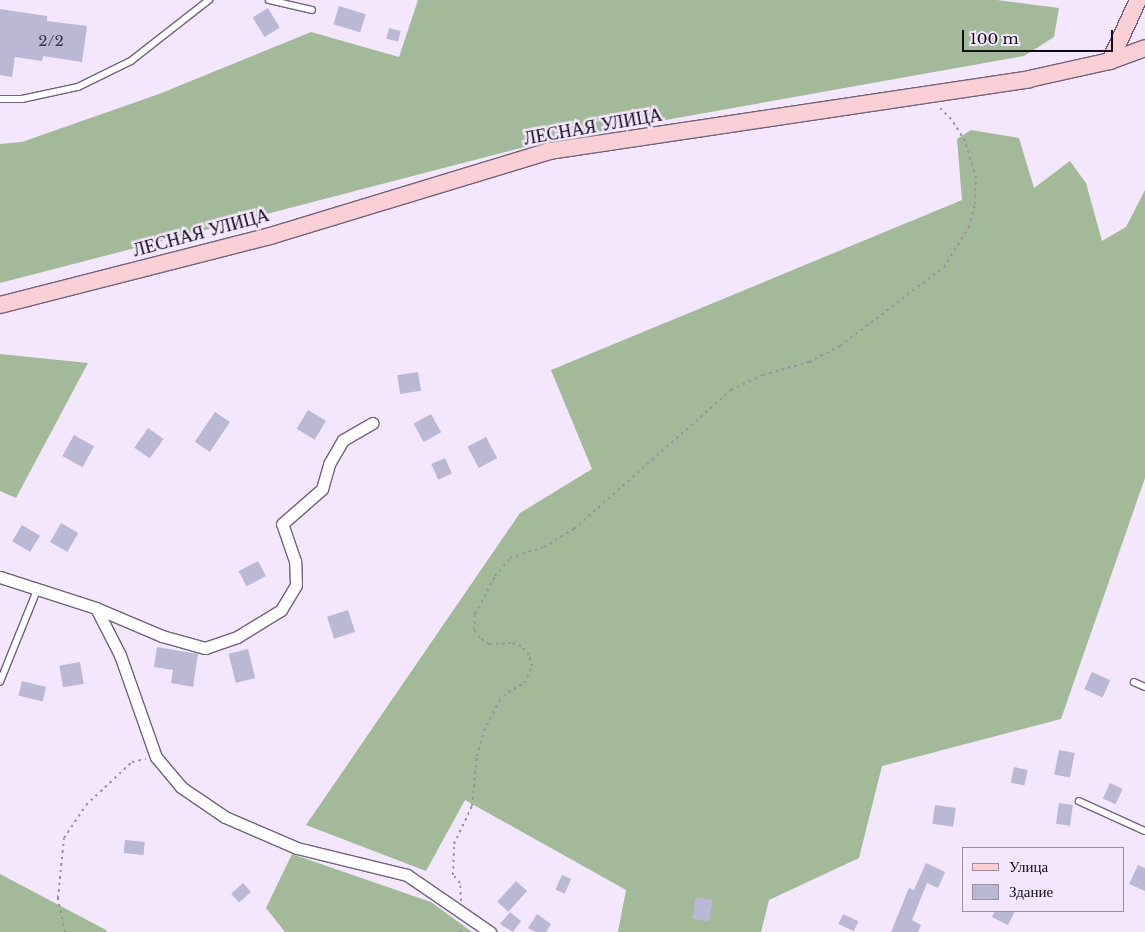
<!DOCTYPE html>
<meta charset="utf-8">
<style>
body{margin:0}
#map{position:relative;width:1145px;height:932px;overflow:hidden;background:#f4e7fd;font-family:"Libre Baskerville",serif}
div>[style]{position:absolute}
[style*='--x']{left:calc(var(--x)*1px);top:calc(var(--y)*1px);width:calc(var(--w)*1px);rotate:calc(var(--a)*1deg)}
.forest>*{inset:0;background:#a2ba98}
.building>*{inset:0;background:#bab8d5;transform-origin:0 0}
.path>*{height:2px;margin-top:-1px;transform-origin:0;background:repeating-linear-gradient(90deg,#9b91a2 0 2.5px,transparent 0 6.5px)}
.roads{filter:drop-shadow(1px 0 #71637b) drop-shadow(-1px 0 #71637b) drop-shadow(0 1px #71637b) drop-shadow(0 -1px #71637b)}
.lane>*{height:5.5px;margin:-2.75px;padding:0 2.75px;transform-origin:2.75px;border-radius:2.75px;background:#fff}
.street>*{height:11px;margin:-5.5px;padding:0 5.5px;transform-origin:5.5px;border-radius:5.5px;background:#fff}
.secondary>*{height:16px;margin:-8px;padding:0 8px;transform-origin:8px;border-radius:8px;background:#facfd5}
span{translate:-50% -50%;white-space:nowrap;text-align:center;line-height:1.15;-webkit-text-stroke:5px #f4e7fd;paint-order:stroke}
.number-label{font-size:15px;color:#3a3644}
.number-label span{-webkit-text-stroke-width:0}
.street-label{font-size:18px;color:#100b14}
.legend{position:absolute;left:962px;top:847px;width:162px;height:65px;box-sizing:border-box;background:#f4e7fd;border:1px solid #998fa0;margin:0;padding:6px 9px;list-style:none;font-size:15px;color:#100b14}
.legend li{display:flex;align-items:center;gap:10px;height:25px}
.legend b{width:25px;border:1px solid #998fa0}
.scale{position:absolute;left:962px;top:30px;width:151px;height:22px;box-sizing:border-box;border:2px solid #100b14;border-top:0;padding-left:6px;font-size:15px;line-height:18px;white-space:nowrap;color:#100b14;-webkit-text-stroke:4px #f4e7fd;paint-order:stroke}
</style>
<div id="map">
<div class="forest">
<div style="clip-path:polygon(418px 0,997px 0,1059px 8px,1054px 37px,1024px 56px,548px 141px,0 283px,0 144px,22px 142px,159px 94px,311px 32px,399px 57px)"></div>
<div style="clip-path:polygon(971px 130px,1019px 138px,1034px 188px,1070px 161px,1086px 183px,1102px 241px,1126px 227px,1145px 190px,1145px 478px,1061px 719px,882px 766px,859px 858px,769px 900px,761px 932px,618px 932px,626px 890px,465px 800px,426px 871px,306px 825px,520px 513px,592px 469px,551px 370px,962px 200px,957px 139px)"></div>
<div style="clip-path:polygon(0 354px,88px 363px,16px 498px,0 491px)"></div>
<div style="clip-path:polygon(292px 854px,431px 902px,472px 932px,285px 932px,266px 908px)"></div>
<div style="clip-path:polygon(0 874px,106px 930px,107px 932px,0 932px)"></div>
</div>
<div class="building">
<div style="left:339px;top:6px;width:28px;height:19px;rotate:17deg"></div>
<div style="left:268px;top:8px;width:23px;height:18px;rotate:59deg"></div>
<div style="clip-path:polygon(0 9px,47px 16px,47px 21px,87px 26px,82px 62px,43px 56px,42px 61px,15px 57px,12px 77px,0 75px)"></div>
<div style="left:389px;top:28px;width:12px;height:11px;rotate:14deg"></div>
<div style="left:418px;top:372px;width:19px;height:21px;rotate:81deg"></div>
<div style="left:308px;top:410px;width:21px;height:22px;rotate:31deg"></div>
<div style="left:215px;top:412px;width:18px;height:36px;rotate:34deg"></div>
<div style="left:431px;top:414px;width:21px;height:20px;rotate:61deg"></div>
<div style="left:148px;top:428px;width:19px;height:24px;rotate:35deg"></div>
<div style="left:74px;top:435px;width:23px;height:24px;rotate:29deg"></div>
<div style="left:486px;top:437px;width:24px;height:21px;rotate:62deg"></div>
<div style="left:445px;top:458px;width:17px;height:15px;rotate:66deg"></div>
<div style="left:61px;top:523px;width:20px;height:22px;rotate:30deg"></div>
<div style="left:22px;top:525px;width:21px;height:19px;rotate:31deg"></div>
<div style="left:258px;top:561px;width:17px;height:22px;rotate:62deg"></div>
<div style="left:348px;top:610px;width:23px;height:22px;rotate:72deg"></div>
<div style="clip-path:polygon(157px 647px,198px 654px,193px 687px,171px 683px,173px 670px,154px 667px)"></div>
<div style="left:248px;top:649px;width:30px;height:20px;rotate:76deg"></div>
<div style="left:80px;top:662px;width:22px;height:21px;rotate:80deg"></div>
<div style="left:1092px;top:672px;width:20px;height:19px;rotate:24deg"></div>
<div style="left:22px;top:681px;width:25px;height:15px;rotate:14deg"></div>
<div style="left:1059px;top:750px;width:16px;height:25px;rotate:11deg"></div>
<div style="left:1014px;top:767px;width:14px;height:16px;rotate:12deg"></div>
<div style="left:1110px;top:783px;width:14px;height:17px;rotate:25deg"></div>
<div style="left:1059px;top:803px;width:14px;height:21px;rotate:8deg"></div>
<div style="left:935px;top:805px;width:21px;height:19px;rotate:8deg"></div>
<div style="left:125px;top:840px;width:20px;height:13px;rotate:6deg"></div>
<div style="clip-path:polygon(926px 863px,945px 872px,938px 888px,927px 883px,912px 920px,921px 925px,918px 932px,891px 932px,909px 888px,914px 890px)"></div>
<div style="clip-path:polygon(1138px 865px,1145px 868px,1145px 891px,1129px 884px)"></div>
<div style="left:562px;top:875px;width:10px;height:16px;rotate:24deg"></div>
<div style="left:516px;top:881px;width:15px;height:28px;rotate:42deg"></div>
<div style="left:243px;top:883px;width:12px;height:16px;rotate:48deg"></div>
<div style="left:696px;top:897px;width:17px;height:22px;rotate:10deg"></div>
<div style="clip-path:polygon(995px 911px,1015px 911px,1008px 925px,992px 917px)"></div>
<div style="clip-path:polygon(510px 912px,521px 921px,513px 932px,500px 924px)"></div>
<div style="clip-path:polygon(537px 914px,551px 924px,546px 932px,536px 932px,528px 928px)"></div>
<div style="left:843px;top:914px;width:17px;height:11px;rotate:25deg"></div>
</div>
<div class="path">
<div style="--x:461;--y:901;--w:18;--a:-93"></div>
<div style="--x:460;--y:883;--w:11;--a:-131"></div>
<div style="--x:453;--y:875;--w:31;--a:-88"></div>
<div style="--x:454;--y:844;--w:42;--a:-64.7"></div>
<div style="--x:472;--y:806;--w:50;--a:-84.3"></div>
<div style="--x:477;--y:756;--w:26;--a:-74"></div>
<div style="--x:484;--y:731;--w:34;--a:-63"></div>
<div style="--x:499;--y:701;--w:13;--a:-45"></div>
<div style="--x:508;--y:692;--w:19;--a:-28"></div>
<div style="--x:525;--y:683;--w:18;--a:-68"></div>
<div style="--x:532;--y:666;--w:11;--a:-105"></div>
<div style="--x:529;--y:655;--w:12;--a:-132"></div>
<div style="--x:521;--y:646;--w:10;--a:-163"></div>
<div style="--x:511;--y:643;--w:22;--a:177"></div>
<div style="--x:489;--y:644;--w:11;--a:-146"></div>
<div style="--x:480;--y:638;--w:10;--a:-127"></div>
<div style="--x:474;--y:630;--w:16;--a:-86"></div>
<div style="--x:475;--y:614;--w:43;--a:-62.2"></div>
<div style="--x:495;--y:576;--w:23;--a:-50"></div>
<div style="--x:510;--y:558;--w:36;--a:-18"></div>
<div style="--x:544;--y:547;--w:35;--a:-31"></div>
<div style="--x:574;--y:529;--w:210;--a:-41.5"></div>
<div style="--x:731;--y:390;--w:35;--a:-25"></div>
<div style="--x:763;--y:375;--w:48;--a:-15.8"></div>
<div style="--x:809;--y:362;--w:35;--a:-27"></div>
<div style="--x:840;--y:346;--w:131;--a:-37.2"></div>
<div style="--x:944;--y:267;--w:47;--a:-58"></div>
<div style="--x:969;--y:227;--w:24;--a:-75"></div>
<div style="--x:975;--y:204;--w:26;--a:-88"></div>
<div style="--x:976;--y:178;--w:39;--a:-107"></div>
<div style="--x:965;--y:141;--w:26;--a:-122"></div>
<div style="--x:951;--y:119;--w:18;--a:-135"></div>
<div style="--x:65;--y:932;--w:35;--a:-102"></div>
<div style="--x:58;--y:898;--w:60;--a:-84.3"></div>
<div style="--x:64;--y:838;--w:40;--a:-56"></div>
<div style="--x:86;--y:805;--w:63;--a:-43.1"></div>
<div style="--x:132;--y:762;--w:14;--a:-12"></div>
<div style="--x:460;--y:932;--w:7;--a:-74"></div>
</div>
<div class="roads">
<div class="lane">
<div style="--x:269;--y:0;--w:44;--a:13.1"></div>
<div style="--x:0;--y:99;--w:22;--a:0"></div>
<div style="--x:22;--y:99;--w:57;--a:-12.1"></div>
<div style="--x:78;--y:87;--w:59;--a:-26.1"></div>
<div style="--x:131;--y:61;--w:99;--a:-38"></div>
<div style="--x:0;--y:682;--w:101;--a:-68"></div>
<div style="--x:1134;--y:682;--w:12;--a:24"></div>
<div style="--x:1079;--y:801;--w:72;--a:24.4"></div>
</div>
<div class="street">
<div style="--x:0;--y:577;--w:101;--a:17.9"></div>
<div style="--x:96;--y:608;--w:72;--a:23"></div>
<div style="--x:162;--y:636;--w:45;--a:15.6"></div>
<div style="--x:205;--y:648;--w:34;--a:-19"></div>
<div style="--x:237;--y:637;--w:52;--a:-31.5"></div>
<div style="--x:281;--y:610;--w:29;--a:-59"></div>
<div style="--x:296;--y:585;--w:24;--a:-92"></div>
<div style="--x:295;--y:561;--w:39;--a:-109"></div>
<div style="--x:282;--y:524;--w:53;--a:-41.2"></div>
<div style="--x:322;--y:489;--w:26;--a:-74"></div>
<div style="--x:329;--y:464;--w:28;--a:-60"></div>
<div style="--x:343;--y:440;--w:34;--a:-30"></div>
<div style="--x:96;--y:608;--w:53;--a:62.9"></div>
<div style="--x:120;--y:655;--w:108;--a:70.6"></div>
<div style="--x:156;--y:757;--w:39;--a:50"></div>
<div style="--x:181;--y:787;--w:53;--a:34.3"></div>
<div style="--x:225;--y:817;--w:78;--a:23.3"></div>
<div style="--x:297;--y:848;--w:113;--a:13.8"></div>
<div style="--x:407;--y:875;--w:101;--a:34.5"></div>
</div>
<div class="secondary">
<div style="--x:1110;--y:61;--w:67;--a:-65.3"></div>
<div style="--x:0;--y:305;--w:279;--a:-14.3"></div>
<div style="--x:270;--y:236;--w:293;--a:-16.9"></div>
<div style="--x:550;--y:151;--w:484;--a:-8.5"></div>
<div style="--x:1029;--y:79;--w:83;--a:-12.5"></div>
<div style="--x:1110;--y:61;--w:37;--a:-20"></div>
</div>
</div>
<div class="number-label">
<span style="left:51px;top:41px">2/2</span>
</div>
<div class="street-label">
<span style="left:593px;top:127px;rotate:-10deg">ЛЕСНАЯ УЛИЦА</span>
<span style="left:201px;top:233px;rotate:-15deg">ЛЕСНАЯ УЛИЦА</span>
</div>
<ul class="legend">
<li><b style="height:6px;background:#facfd5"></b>Улица</li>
<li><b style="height:14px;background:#bab8d5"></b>Здание</li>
</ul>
<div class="scale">100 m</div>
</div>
